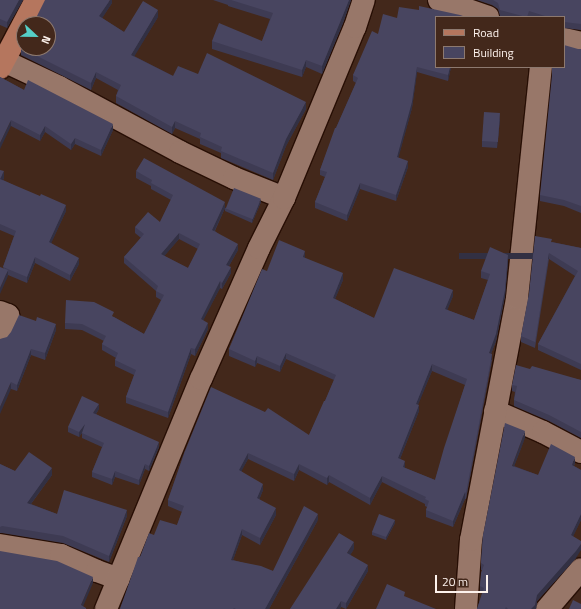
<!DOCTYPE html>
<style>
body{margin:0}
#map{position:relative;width:581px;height:609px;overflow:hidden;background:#43281b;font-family:"Titillium Web",sans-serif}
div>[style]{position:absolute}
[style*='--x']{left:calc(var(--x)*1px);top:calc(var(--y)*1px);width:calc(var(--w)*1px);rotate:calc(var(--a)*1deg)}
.roads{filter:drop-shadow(1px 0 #280f05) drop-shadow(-1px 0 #280f05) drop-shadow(0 1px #280f05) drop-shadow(0 -1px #280f05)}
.minor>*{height:22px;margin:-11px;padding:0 11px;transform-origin:11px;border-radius:11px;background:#987769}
.major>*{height:22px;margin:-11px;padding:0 11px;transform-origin:11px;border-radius:11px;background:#b5765e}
.wall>*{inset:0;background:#3e3b53}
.shaded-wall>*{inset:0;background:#323043;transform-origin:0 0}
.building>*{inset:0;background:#484560;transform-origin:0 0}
span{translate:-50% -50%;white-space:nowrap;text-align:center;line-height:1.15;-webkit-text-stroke:3.5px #43281b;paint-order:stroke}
.legend{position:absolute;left:435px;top:16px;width:130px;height:52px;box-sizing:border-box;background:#43281b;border:1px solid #8d796f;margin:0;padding:5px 7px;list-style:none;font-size:12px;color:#fdf2ed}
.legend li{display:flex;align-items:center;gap:8px;height:20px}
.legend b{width:20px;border:1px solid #8d796f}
.north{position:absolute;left:16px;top:16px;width:40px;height:40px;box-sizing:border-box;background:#43281b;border:1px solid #8d796f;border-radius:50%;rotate:112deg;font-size:11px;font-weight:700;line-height:16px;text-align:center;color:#fdf2ed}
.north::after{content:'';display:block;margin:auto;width:14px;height:18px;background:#55cec6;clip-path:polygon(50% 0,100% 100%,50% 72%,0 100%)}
.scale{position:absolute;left:435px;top:575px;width:53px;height:18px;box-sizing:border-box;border:2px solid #fdf2ed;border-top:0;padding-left:5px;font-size:12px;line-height:14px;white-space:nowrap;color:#fdf2ed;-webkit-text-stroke:3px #43281b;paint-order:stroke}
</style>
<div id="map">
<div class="roads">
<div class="minor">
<div style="--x:439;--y:0;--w:52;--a:19.1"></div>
<div style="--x:564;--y:39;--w:17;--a:13"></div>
<div style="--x:4;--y:61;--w:61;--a:25.3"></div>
<div style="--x:59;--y:87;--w:137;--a:28.2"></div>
<div style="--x:180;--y:152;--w:60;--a:25.7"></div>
<div style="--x:234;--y:178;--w:54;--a:21.8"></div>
<div style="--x:0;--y:312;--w:9;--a:21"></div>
<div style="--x:8;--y:315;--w:20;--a:114"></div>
<div style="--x:495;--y:411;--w:52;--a:23.6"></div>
<div style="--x:543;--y:432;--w:43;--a:27.8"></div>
<div style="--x:0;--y:545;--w:62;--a:9.3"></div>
<div style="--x:61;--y:555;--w:39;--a:24"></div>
<div style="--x:97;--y:571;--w:23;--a:20"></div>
<div style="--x:106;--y:609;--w:249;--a:-67.6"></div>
<div style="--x:201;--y:379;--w:143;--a:-66.1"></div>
<div style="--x:259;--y:248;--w:56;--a:-63.4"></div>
<div style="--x:284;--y:198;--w:185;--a:-67.5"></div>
<div style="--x:355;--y:27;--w:28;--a:-72"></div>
<div style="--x:466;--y:609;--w:69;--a:-85.9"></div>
<div style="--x:471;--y:540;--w:246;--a:-79.2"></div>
<div style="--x:517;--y:298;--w:232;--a:-84.1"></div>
<div style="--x:547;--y:609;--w:52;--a:-49.6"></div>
</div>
<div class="major">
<div style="--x:0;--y:68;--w:77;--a:-62.1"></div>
</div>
</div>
<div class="wall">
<div style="clip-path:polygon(0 0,23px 0,7px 28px,0 25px)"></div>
<div style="clip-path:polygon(112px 0,112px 3px,102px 18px,124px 32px,158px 17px,134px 56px,173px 76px,198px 74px,306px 109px,286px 146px,273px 180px,221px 158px,221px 153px,200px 144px,200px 139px,175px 128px,172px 134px,116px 103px,116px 96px,118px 90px,96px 78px,91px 90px,21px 55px,21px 48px)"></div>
<div style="clip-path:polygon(213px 0,351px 0,343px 23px,322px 74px,306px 67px,302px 77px,212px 49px,212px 41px,262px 41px,270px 19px,228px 6px,228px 5px)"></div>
<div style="clip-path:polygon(477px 0,581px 0,581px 30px,564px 28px,564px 17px,505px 17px,500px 16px,498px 9px,492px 5px)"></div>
<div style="clip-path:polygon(436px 17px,451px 67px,448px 81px,417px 72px,412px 108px,398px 158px,408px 167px,396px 201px,360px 189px,347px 221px,315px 208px,315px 202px,325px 177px,320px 175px,320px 170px,336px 128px,356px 83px,353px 81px,353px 75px,378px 34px,397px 18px)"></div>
<div style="clip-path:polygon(578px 49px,581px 49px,581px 213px,564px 206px,540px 201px,540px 195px)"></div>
<div style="clip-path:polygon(0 77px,24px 90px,113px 130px,101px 156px,75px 144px,71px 150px,45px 132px,40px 141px,11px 126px)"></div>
<div style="clip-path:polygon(500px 119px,497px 148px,482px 147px,482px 141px)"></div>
<div style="clip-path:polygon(0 170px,4px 178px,3px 180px,66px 211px,51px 243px,79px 264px,70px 281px,35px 263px,27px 283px,8px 275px,8px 276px,3px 267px,14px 236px,0 230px)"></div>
<div style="clip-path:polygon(evenodd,136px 171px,225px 208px,261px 202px,252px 223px,225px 211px,225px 208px,215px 231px,238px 250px,229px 266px,231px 273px,222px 289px,220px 288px,203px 320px,208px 329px,195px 356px,191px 354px,168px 418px,126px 403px,126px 397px,134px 375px,115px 366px,115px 360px,116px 358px,102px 350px,102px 344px,104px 341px,82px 330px,65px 329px,65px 323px,114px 317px,144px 334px,161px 300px,156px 297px,156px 291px,124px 263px,124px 257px,141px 238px,135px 233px,135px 227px,160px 222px,171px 200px,151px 189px,151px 186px,136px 178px,136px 171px,179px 239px,198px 249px,188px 268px,164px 256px,179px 239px)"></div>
<div style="clip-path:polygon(552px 242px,581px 248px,581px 370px,538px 350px,538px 344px,575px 276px,549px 259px,535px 348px,521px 342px,521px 336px)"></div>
<div style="clip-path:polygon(evenodd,305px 257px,305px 258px,343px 280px,335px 299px,374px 318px,453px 296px,447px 310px,474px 320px,488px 280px,481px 278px,481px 271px,508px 261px,505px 296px,496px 341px,491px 354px,492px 360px,466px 499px,465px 499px,453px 527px,426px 517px,426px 510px,427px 507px,425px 506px,425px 504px,382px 482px,370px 505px,329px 482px,327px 485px,299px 470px,294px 481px,248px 459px,241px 471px,263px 490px,259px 500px,276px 515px,260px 545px,242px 535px,233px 560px,273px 571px,318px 520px,269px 609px,120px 609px,140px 557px,154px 535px,177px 525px,182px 512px,168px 506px,168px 500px,185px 451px,309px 435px,325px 401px,334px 380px,286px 359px,280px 372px,257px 363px,255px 367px,229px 356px,229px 349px,267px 271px,305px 257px,432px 371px,465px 385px,435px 480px,405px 468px,400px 459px,419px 411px,418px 404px,432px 371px)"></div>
<div style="clip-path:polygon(56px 330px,45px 360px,31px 355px,17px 391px,11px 389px,1px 339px)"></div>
<div style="clip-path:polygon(530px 369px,581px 380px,581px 438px,549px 421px,514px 406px,514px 400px,515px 392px,512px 391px,512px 385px)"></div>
<div style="clip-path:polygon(99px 409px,96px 414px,159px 447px,149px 471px,145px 469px,139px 485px,115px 477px,112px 485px,92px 477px,92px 472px,102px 447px,82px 438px,82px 433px,79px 437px,68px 432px,68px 427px)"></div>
<div style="clip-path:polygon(525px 438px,514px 466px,538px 475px,575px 463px,574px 466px,581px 470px,581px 520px,573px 536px,576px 558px,537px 601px,536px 609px,477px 609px,482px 593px,480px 592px,480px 586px,482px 570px,481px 570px,481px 563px,483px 535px)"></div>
<div style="clip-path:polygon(0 464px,15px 471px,52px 475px,31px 504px,57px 514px,127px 516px,109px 562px,63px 543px,2px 533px,0 533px)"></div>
<div style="clip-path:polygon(395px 523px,386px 540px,372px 535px,372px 532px)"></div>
<div style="clip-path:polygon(354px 549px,350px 555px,368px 571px,346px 609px,341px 607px,340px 609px,290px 609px)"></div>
</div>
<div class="shaded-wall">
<div style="clip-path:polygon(19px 0,23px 0,7px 28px,7px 22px)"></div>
<div style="clip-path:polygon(110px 0,112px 0,112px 3px,99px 23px,99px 16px)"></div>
<div style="clip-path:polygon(349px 0,351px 0,343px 23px,322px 74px,322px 66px)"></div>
<div style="clip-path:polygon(158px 10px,158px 17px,131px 62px,131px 55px)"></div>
<div style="clip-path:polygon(306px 60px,306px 67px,302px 77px,302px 70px)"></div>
<div style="clip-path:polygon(417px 67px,417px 72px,412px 108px,397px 163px,397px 157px)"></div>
<div style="clip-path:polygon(450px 67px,451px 67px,448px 81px,448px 75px)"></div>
<div style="clip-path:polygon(96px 72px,96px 78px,91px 90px,91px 83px)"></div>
<div style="clip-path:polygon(306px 102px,306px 109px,286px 146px,273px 180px,273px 173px,286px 139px)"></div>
<div style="clip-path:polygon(500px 113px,500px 119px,497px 148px,497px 142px)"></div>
<div style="clip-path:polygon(11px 120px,11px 126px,0 149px,0 143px)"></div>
<div style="clip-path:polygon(175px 121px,175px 128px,172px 134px,172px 127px)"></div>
<div style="clip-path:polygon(113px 124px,113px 130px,101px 156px,101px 150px)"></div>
<div style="clip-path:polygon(45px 126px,45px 132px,40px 141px,40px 135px)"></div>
<div style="clip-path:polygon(75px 138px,75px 144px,71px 150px,71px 144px)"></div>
<div style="clip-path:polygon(408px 161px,408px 167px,396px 201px,396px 195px)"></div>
<div style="clip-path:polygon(4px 171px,4px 178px,0 185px,0 179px)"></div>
<div style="clip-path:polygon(360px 183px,360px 189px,347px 221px,347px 215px)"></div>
<div style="clip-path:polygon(261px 199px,261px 202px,252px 223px,252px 220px)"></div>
<div style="clip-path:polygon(225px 202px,225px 208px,212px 236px,212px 230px)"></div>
<div style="clip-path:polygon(66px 205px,66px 211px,49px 248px,49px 242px)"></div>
<div style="clip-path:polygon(179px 233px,179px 239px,161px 260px,161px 254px)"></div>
<div style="clip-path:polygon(238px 244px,238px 250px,226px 271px,226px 265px)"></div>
<div style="clip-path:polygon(305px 251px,305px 257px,303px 264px,303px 257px)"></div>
<div style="left:549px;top:253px;width:6px;height:90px;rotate:90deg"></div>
<div style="clip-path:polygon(508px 255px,508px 261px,505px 296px,496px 341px,489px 359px,489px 353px)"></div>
<div style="clip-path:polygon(35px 257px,35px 263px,27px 283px,27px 277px)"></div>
<div style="clip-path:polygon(79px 258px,79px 264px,70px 281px,70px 275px)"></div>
<div style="clip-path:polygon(231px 267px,231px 273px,222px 289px,222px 283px)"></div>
<div style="clip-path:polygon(8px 270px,8px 276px,0 294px,0 288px)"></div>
<div style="clip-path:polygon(343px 273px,343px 280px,333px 304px,333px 298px)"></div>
<div style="clip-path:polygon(220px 281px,220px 288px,201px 325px,201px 319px)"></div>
<div style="clip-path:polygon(453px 290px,453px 296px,445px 316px,445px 309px)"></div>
<div style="clip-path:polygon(208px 323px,208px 329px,195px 356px,195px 349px)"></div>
<div style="clip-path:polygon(56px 324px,56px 330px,45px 360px,45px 353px)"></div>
<div style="clip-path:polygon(191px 348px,191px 354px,168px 418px,168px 412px)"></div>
<div style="clip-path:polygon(31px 349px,31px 355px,17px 391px,17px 385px)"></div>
<div style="clip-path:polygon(286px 353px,286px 359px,280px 372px,280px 366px)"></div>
<div style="left:492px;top:354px;width:6px;height:141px;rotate:90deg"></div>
<div style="clip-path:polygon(257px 356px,257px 363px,255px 367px,255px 361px)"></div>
<div style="clip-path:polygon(432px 364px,432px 371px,416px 410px,416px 404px)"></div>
<div style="clip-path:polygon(11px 382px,11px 389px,0 414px,0 407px)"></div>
<div style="clip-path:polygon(99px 404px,99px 409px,93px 418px,93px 413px)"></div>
<div style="clip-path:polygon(419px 405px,419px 411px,398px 464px,398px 458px)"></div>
<div style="clip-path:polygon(85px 424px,85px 429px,79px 437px,79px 432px)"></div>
<div style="clip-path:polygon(525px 431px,525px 438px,512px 472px,512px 466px)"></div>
<div style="clip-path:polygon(159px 442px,159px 447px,149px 471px,149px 466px)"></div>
<div style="clip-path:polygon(248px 453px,248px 459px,239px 476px,239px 470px)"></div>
<div style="clip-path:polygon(575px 457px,575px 463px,572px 471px,572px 465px)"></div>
<div style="clip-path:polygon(405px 461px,405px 468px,403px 467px)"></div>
<div style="clip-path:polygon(145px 464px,145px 469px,139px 485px,139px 480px)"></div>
<div style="clip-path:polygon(299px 464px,299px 470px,294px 481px,294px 474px)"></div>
<div style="clip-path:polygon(52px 468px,52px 475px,27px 509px,27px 503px)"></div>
<div style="clip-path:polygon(115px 471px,115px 477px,112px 485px,112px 479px)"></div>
<div style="clip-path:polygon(329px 475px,329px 482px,327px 485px,327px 478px)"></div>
<div style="clip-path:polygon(382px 476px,382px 482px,370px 505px,370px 498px)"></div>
<div style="clip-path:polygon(263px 484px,263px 490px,257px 505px,257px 498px)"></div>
<div style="clip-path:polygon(465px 492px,465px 499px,453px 527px,453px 521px)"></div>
<div style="clip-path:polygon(276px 508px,276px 515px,260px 545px,260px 538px)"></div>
<div style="clip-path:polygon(127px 510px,127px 516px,109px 562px,109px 556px)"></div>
<div style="clip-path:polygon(318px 514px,318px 520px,269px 609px,265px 609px)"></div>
<div style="clip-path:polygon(581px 514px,581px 520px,571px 541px,571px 535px)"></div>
<div style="clip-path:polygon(395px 520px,395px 523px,386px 540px,386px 537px)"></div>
<div style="clip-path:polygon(242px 529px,242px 535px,231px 566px,231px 560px)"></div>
<div style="clip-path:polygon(354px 542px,354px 549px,347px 560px,347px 553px)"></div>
<div style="clip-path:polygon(581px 544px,581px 550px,576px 558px,537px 601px,536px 609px,531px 609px,537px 595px)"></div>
<div style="clip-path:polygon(368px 565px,368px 571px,346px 609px,346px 603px)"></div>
<div style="clip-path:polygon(93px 577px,93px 583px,82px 609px,81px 605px)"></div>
<div style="clip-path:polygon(341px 601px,341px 607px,340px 609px,336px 609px)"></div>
</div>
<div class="building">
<div style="clip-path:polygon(0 0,19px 0,7px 22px,0 19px)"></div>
<div style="clip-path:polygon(45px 0,110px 0,99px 16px,124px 32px,143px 1px,158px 10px,131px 55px,173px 76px,178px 66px,198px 74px,207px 53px,306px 102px,286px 139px,273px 173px,221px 151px,222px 147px,200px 137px,201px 133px,175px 121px,172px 127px,116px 96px,121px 85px,96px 72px,91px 83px,21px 48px,24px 42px,24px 48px,48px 48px,48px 24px,33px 24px)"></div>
<div style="clip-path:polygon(231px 0,349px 0,343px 15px,322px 66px,306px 60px,302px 70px,212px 41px,219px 23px,262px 41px,273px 13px)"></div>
<div style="clip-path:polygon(493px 0,581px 0,581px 24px,564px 22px,564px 17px,548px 17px,529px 11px,527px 17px,526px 17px,500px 10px,498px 3px)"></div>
<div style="clip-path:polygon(419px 6px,460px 15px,466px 17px,436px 17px,436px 67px,450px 67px,448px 75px,417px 67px,412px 102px,397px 157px,408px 161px,396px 195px,360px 183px,347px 215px,315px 202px,327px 172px,320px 170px,335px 128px,336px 128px,358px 78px,353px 75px,372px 31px,378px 34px,383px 14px,397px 18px,399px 7px,419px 10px)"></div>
<div style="clip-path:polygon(564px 45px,578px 49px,581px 49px,581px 206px,564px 200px,540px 195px,552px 75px,552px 67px,564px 67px)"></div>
<div style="clip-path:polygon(0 77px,24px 90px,28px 80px,113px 124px,101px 150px,75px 138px,71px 144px,45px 126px,40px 135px,11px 120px,0 143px)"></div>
<div style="left:484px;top:112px;width:16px;height:29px;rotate:4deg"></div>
<div style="clip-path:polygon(evenodd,144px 158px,225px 202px,212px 230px,238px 244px,226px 265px,231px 267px,222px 283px,220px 281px,201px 319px,208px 323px,195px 349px,191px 348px,168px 412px,126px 397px,136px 370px,115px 360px,118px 353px,102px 344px,106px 336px,82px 324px,65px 323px,66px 300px,94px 302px,114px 312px,112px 316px,144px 334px,164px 295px,156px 291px,158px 286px,124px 257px,144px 234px,135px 227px,148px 212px,160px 222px,173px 195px,151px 183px,152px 180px,136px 171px,144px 158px,179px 233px,200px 244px,188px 268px,161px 254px,179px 233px)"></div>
<div style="clip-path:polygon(0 170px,4px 171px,0 179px,40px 196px,41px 194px,66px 205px,49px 242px,79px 258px,70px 275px,35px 257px,27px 277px,3px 267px,16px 231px,0 224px)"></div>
<div style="left:234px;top:188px;width:29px;height:22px;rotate:22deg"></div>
<div style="clip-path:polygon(535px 236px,552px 239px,551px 242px,581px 248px,581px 364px,538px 344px,578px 271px,549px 253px,535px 342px,521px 336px,529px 293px)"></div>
<div style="clip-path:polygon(evenodd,279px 240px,305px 251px,303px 257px,343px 273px,333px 298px,374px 318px,394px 268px,453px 290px,445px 309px,474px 320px,490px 274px,481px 271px,490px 247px,508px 255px,505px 290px,496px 334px,489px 353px,492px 354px,466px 493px,465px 492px,453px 521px,426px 510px,429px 501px,425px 499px,426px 497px,382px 476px,370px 498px,329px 475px,327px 478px,299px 464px,294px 474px,248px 453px,239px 470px,263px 484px,257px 498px,276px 508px,260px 538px,242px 529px,231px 560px,261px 566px,273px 571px,304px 506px,318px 514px,265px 609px,236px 609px,234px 608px,233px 609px,120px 609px,136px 563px,138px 557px,140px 557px,149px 533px,154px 535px,160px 520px,177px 525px,184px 506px,168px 500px,185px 451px,211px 387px,265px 412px,268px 408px,309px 435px,324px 401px,325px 401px,336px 375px,286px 353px,280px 366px,257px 356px,255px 361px,229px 349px,262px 269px,267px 271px,279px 240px,432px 364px,467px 379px,444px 448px,435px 480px,403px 467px,405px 461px,398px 458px,419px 405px,416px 404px,432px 364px)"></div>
<div style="clip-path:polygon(0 267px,8px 270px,0 288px)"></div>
<div style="clip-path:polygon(19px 315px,36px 321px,37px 317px,56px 324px,45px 353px,31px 349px,17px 385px,11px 382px,0 407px,0 339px,7px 337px,11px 332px)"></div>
<div style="clip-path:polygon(516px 365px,530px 369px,532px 366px,581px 380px,581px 432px,549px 415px,514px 400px,517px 386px,512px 385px)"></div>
<div style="clip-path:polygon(82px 396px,99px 404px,93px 413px,159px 442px,149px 466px,145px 464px,139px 480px,115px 471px,112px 479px,92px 472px,104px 443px,82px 433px,85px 424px,79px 432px,68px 427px)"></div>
<div style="clip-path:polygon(505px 423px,525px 431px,512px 466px,538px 475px,551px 444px,575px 457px,572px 465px,581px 470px,581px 514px,571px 535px,581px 541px,581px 544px,576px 551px,537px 595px,535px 605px,531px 609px,508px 609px,506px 607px,505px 609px,477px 609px,484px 588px,480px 586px,481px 573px,484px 565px,481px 563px,483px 535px)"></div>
<div style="clip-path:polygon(29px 452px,52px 468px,27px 503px,57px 514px,64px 490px,127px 510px,109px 556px,63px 536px,2px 526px,0 527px,0 464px,15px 471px)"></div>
<div style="clip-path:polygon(379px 514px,395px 520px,386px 537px,372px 532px)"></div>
<div style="clip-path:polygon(339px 533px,354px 542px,347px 553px,368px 565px,346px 603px,341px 601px,336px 609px,290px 609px)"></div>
<div style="clip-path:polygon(0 551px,57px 561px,93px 577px,81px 605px,86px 608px,86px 609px,0 609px)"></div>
<div style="clip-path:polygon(387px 584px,405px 592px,404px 596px,436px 609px,376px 609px)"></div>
<div style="clip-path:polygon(573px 600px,581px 604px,581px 609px,569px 609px)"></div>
</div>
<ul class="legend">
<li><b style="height:5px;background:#b5765e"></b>Road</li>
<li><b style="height:11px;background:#484560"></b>Building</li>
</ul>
<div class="north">N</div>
<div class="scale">20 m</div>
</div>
